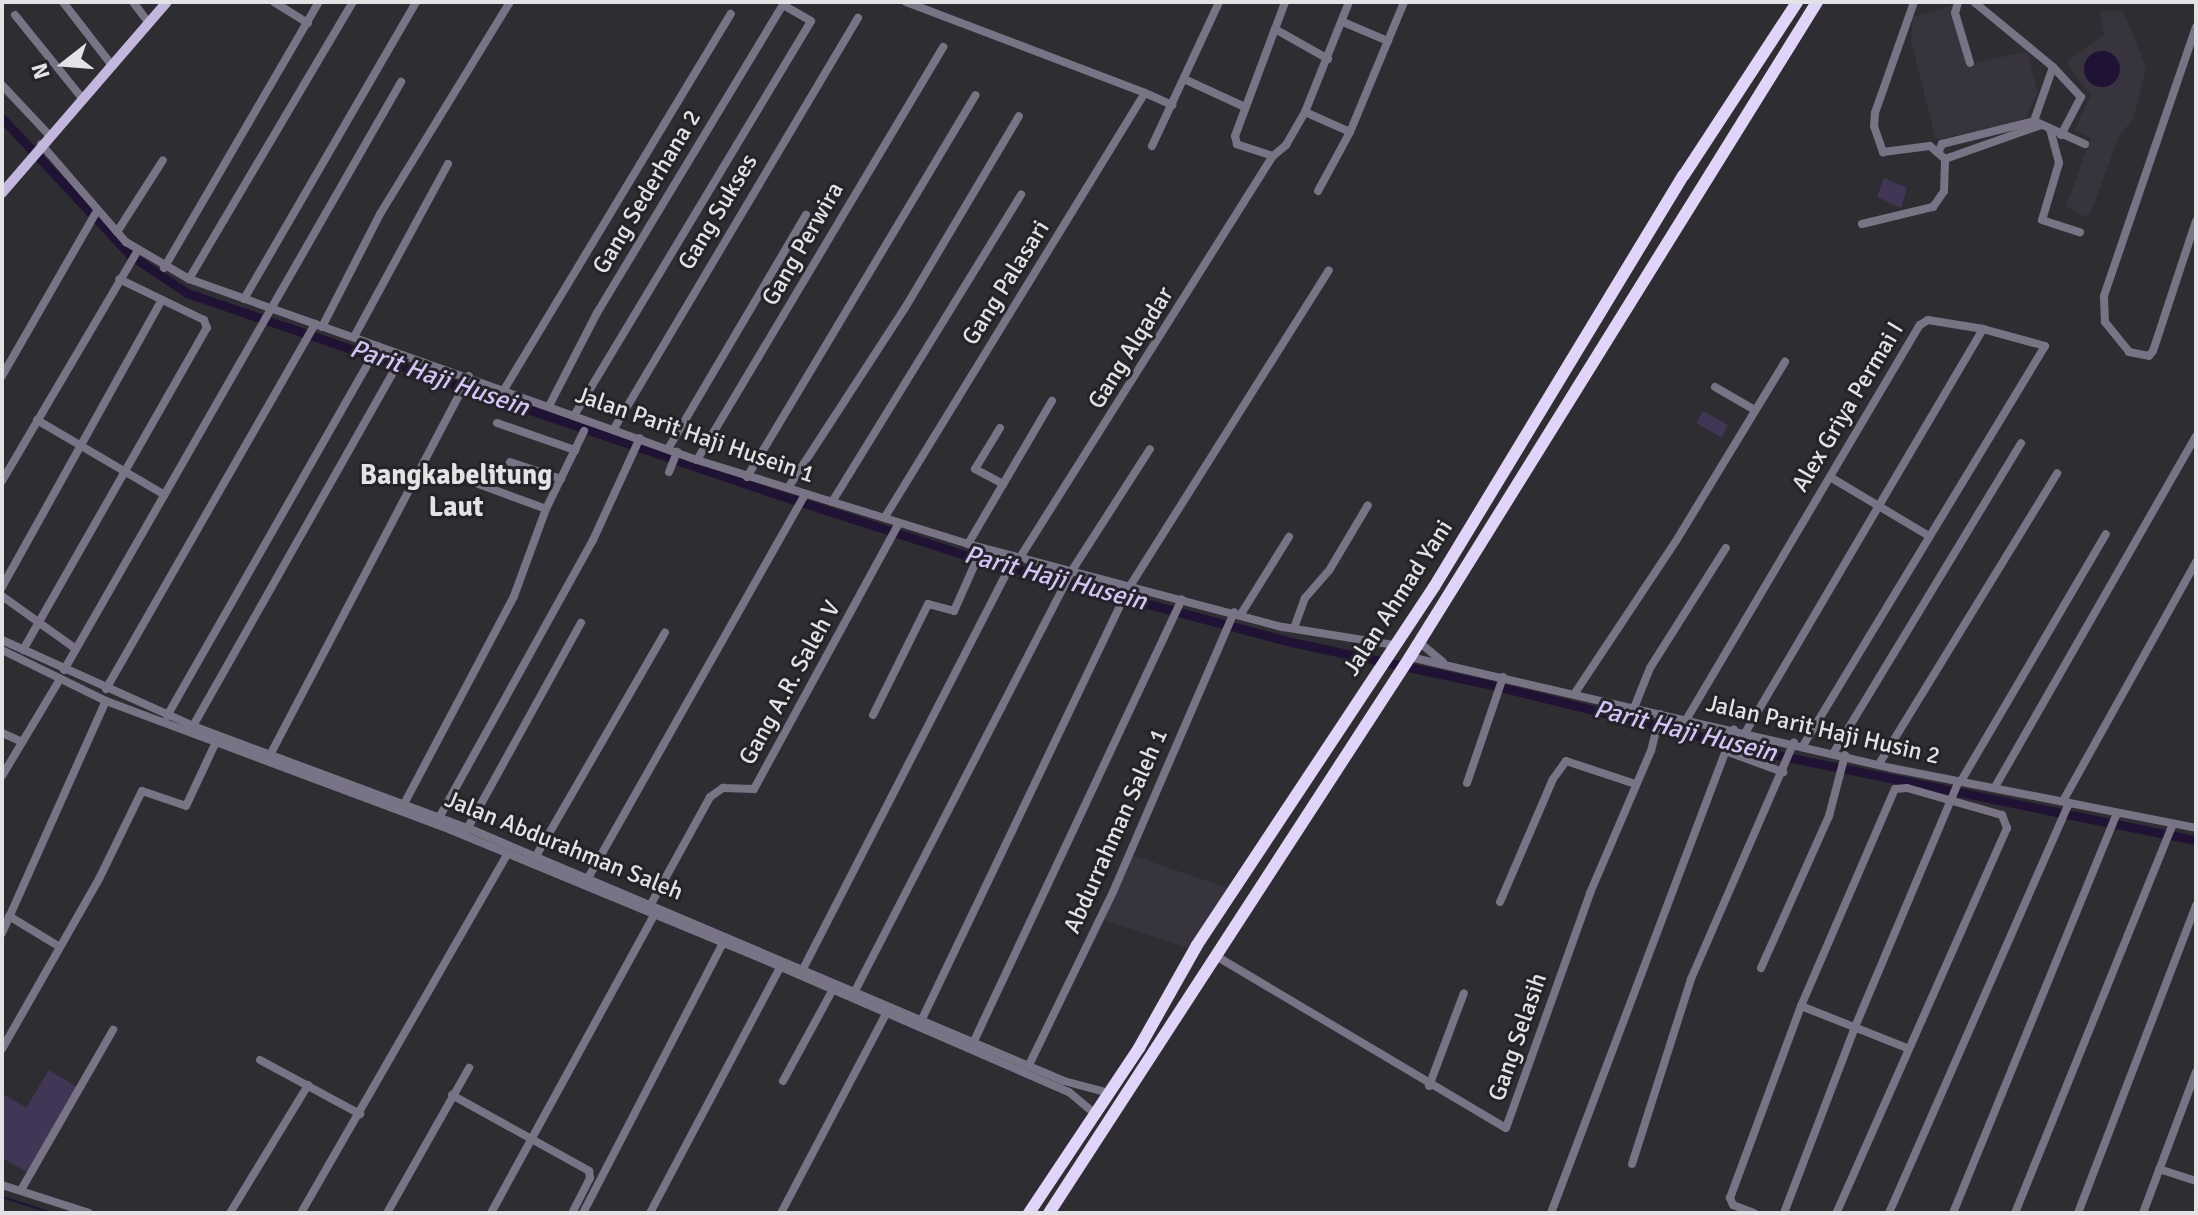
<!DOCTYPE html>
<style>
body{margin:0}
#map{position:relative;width:2198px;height:1215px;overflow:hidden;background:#2e2d31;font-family:Signika,sans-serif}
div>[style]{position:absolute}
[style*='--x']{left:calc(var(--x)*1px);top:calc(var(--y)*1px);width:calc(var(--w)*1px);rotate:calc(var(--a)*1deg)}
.built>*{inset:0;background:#37343e}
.green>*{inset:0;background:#413656;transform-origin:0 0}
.water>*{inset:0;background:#1f1234}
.round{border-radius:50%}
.stream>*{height:2px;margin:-1px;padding:0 1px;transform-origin:1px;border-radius:1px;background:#1f1234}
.canal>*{height:9px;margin:-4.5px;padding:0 4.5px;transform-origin:4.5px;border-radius:4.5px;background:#1f1234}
.minor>*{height:8px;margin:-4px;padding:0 4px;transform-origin:4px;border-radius:4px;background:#787385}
.major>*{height:10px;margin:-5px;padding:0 5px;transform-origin:5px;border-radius:5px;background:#c3b7dd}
.highway>*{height:12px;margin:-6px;padding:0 6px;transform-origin:6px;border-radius:6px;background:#e0d4f9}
span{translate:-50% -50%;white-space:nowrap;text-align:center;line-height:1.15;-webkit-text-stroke:6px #242327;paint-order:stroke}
.street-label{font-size:24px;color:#e3e2e5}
.water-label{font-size:26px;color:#d4c3f8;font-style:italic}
.quarter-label{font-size:28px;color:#e3e2e5;font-weight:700}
.frame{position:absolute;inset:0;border:4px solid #e3e2e5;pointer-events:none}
.north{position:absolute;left:24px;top:24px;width:80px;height:80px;-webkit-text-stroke:6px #242327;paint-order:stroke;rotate:253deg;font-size:22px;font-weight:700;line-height:32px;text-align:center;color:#e3e2e5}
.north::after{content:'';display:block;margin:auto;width:28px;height:36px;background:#e3e2e5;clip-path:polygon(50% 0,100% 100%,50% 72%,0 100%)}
</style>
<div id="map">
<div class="built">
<div style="clip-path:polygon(1952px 6px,1968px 65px,2027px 51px,2038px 93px,2024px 120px,1936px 140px,1911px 41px,1913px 17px)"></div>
<div style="clip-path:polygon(2100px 11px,2123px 11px,2146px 67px,2133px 119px,2119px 136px,2090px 215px,2083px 216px,2066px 206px,2091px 138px,2074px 130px,2091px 95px,2066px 62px,2104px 34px)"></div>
<div style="clip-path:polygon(1132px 855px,1227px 888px,1192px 949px,1101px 919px)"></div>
</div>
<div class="green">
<div style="clip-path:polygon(1884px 178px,1907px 188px,1901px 208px,1877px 197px)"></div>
<div style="left:1703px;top:411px;width:29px;height:14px;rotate:29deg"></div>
<div style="clip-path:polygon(49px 1070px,77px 1087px,27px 1172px,2px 1158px,2px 1100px,5px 1095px,26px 1108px)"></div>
</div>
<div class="water">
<div class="round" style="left:2084px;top:51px;width:36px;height:36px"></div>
</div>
<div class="stream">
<div style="--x:2;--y:1197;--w:52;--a:17.7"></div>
</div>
<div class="canal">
<div style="--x:2;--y:118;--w:187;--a:46.9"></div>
<div style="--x:130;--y:255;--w:69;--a:33.7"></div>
<div style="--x:187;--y:293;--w:619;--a:18.84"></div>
<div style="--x:773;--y:493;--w:205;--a:17.9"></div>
<div style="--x:968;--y:556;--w:339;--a:14.9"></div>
<div style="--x:1296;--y:643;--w:191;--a:12.1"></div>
<div style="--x:1483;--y:683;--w:292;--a:13.8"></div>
<div style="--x:1767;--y:753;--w:438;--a:11.5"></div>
</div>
<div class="minor">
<div style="--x:63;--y:2;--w:78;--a:52.3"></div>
<div style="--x:133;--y:2;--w:25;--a:53"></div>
<div style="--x:274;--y:2;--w:40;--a:32"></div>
<div style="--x:906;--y:2;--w:256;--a:20.8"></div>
<div style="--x:1914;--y:2;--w:118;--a:109.4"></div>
<div style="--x:1875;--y:113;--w:13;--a:94"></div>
<div style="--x:1874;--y:126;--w:28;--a:71"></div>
<div style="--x:1883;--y:152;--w:47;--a:-7.3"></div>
<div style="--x:1930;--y:146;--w:20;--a:41"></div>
<div style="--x:1945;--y:159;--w:102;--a:-19.5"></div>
<div style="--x:1958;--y:2;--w:11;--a:105"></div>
<div style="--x:1955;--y:13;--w:52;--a:73.3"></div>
<div style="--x:1974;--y:2;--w:102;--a:39.4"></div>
<div style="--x:2053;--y:67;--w:57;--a:109.4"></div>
<div style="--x:15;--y:15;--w:107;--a:51.1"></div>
<div style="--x:1343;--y:22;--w:49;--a:22.9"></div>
<div style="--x:2196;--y:27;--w:284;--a:108.9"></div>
<div style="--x:2104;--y:296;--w:26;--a:88"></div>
<div style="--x:2105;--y:322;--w:38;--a:51"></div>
<div style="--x:2129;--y:352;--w:20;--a:11"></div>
<div style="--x:2149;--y:356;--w:6;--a:-51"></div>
<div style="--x:2153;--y:351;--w:137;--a:-71.7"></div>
<div style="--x:1275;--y:29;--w:61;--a:29.5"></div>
<div style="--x:2053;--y:67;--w:41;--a:47"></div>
<div style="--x:2081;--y:97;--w:43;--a:117.8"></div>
<div style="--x:1184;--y:79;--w:67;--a:24.7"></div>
<div style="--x:2;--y:85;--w:67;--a:46.8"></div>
<div style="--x:1305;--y:112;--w:49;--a:24"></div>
<div style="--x:1350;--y:132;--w:141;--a:-67.4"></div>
<div style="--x:2050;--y:129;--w:35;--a:75"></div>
<div style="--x:2059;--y:163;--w:59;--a:106.6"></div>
<div style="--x:2042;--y:220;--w:40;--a:18"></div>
<div style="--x:41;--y:144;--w:130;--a:49.1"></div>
<div style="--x:126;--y:242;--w:73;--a:30.4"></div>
<div style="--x:189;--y:279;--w:539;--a:19.61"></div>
<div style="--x:697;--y:460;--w:284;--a:17.2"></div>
<div style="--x:968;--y:544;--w:326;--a:14.8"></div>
<div style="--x:1283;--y:627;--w:112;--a:9.2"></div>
<div style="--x:1152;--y:146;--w:159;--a:-65"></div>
<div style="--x:1939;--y:151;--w:8;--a:-67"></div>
<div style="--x:1942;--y:144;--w:95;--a:-14"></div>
<div style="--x:2034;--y:121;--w:56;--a:24.3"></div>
<div style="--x:1273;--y:156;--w:38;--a:-162"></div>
<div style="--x:1237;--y:144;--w:8;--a:-104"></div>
<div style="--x:1235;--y:136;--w:143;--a:-69.5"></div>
<div style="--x:1318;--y:191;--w:67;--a:-61.5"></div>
<div style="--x:1862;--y:224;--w:73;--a:-13.5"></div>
<div style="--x:1933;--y:207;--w:19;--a:-55"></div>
<div style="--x:1944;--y:191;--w:32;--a:-88"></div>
<div style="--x:117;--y:232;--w:85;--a:-57.4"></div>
<div style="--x:164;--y:268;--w:308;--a:-59.8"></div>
<div style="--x:189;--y:279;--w:322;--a:-59.4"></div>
<div style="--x:244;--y:299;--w:343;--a:-59.9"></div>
<div style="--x:322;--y:327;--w:127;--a:-62.8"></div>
<div style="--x:380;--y:214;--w:249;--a:-58.5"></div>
<div style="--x:354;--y:337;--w:197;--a:-61.5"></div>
<div style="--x:2;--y:376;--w:190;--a:-60.1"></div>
<div style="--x:1715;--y:387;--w:46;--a:29.9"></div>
<div style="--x:505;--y:388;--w:437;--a:-58.9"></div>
<div style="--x:549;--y:406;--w:105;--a:-62.7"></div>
<div style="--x:597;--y:313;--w:362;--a:-58.9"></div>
<div style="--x:575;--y:414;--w:458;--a:-59"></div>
<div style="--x:811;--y:21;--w:32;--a:-150"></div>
<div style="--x:37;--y:420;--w:148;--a:30.4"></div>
<div style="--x:497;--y:423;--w:83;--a:19.1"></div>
<div style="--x:615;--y:427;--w:476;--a:-59.3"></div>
<div style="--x:1000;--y:428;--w:48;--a:121.4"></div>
<div style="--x:975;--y:469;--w:32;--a:28"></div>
<div style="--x:668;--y:449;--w:272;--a:-59.5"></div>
<div style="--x:697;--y:460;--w:481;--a:-59.2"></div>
<div style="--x:510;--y:462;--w:54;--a:18.4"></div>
<div style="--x:669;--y:472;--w:22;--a:-68"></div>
<div style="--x:747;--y:477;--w:445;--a:-59.1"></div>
<div style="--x:1830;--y:477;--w:115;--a:30.8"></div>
<div style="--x:465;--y:479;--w:86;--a:20.3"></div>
<div style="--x:2;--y:481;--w:266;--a:-59.5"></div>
<div style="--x:788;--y:488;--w:215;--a:-57"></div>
<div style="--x:905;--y:308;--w:223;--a:-59.3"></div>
<div style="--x:832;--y:502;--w:361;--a:-58.4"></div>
<div style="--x:885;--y:517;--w:497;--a:-58.5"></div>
<div style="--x:1145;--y:93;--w:30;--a:24"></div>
<div style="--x:968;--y:544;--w:166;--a:-59.6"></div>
<div style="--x:1019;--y:559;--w:476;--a:-57.8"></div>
<div style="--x:1273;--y:156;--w:17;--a:-40"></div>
<div style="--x:1286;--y:145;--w:38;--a:-60"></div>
<div style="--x:1305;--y:112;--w:118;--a:-68.2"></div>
<div style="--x:1130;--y:586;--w:373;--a:-57.8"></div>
<div style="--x:2;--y:587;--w:325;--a:-60.9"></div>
<div style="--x:2;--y:596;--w:91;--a:35.6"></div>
<div style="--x:1241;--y:614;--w:91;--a:-58.1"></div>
<div style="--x:1294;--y:628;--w:32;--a:-70"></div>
<div style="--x:1305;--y:598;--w:38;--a:-49"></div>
<div style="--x:1330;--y:569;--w:74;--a:-59.3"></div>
<div style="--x:2;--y:640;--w:209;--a:24.2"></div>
<div style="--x:193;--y:726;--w:293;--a:20.4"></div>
<div style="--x:468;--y:828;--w:647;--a:23"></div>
<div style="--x:1064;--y:1081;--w:47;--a:14.9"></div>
<div style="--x:1419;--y:642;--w:31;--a:40"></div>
<div style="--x:2;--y:650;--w:116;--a:26.1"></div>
<div style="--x:106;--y:701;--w:368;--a:20.5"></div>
<div style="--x:451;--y:830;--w:340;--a:22.5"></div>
<div style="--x:765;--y:960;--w:331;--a:23.5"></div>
<div style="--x:1069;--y:1092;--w:34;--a:40"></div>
<div style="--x:23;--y:650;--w:371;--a:-60.3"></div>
<div style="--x:207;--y:328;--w:9;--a:-111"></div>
<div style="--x:204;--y:320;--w:94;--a:-154.2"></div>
<div style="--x:1410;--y:657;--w:494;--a:13"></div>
<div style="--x:1891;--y:768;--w:311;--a:11.1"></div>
<div style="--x:64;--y:670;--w:678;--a:-60.18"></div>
<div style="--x:106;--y:689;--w:421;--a:-60.2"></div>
<div style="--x:1575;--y:693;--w:182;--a:-56.4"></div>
<div style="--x:1676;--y:541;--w:210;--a:-58.7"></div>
<div style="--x:1634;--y:708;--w:43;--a:-68.2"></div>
<div style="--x:1650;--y:668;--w:142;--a:-57.7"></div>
<div style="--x:873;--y:715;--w:124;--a:-63.6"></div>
<div style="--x:928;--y:604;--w:27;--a:15"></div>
<div style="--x:954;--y:611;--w:69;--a:-66"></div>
<div style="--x:167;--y:716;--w:426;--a:-60.3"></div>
<div style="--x:1686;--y:720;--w:459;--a:-59.4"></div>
<div style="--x:1920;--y:325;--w:9;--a:-32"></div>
<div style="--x:1928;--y:320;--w:56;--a:9.3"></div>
<div style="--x:1983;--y:329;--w:468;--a:120.5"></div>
<div style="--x:193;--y:726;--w:426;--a:-60.5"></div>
<div style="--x:2;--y:733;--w:22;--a:24"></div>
<div style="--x:1804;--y:744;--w:465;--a:-58.8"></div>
<div style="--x:2045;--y:346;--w:64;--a:-164.7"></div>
<div style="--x:1728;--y:752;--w:59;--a:20"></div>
<div style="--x:1834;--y:752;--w:361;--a:-58.8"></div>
<div style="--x:270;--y:755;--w:428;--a:-62.3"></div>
<div style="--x:1879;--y:764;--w:341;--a:-58.5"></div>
<div style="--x:2;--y:776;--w:113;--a:-59.1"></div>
<div style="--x:1961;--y:781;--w:286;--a:-59.6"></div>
<div style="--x:1467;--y:783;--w:112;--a:-71.2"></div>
<div style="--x:1995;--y:787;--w:404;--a:-60.2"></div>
<div style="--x:2063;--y:801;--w:274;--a:-60.9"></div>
<div style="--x:404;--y:804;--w:235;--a:-62.1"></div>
<div style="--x:514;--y:596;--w:93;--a:-69.8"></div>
<div style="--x:546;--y:509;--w:87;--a:-64"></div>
<div style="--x:440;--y:816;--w:316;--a:-61"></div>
<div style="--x:593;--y:540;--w:112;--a:-65.3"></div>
<div style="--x:466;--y:831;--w:238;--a:-61.1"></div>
<div style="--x:536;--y:856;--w:258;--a:-60"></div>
<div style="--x:588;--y:878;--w:441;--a:-60.5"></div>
<div style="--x:1500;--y:902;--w:134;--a:-66.7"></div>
<div style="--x:1553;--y:779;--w:22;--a:-54"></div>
<div style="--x:1566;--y:761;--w:73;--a:18.4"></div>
<div style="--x:651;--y:904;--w:122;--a:-61.1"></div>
<div style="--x:710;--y:797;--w:16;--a:-35"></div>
<div style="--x:723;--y:788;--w:31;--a:2"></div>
<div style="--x:754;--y:789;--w:303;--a:-61.4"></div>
<div style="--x:9;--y:916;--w:54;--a:31.3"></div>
<div style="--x:2;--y:933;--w:254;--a:-65.9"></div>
<div style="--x:1216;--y:956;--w:337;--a:30.7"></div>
<div style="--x:1506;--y:1128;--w:250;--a:-70.3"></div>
<div style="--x:1590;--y:893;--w:155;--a:-66.8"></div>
<div style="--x:1651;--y:751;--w:38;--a:-76"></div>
<div style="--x:1761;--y:968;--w:167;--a:-65.9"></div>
<div style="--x:1829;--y:816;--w:63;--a:-75.3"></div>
<div style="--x:803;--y:969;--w:462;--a:-62.8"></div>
<div style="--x:855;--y:991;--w:471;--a:-62.7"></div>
<div style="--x:1071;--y:572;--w:146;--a:-57.3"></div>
<div style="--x:1801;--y:1006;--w:114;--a:21.6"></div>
<div style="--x:922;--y:1019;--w:480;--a:-64.4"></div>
<div style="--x:974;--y:1041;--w:488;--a:-64.8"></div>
<div style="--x:2;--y:1049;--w:196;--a:-60.3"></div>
<div style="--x:99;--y:879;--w:98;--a:-64"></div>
<div style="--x:142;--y:791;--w:46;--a:18.8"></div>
<div style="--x:186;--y:806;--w:68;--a:-64.9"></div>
<div style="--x:260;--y:1060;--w:114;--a:28.4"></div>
<div style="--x:1029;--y:1065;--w:192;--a:-64.1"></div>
<div style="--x:1113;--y:892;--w:305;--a:-66.6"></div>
<div style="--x:783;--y:1081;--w:102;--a:-61.4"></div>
<div style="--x:1429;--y:1086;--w:99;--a:-69.4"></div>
<div style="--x:452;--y:1095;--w:157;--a:29"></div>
<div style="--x:589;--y:1171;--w:7;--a:82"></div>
<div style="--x:590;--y:1178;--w:39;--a:117"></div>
<div style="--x:1632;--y:1164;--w:194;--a:-72.3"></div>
<div style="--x:1691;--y:979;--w:258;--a:-66.5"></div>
<div style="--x:2159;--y:1169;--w:39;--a:18"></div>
<div style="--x:2;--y:1185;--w:91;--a:17.8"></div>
<div style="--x:21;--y:1190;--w:185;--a:-60.1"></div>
<div style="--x:230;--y:1213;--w:150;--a:-58.6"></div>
<div style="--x:301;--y:1213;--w:415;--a:-60.1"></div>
<div style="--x:387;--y:1213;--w:167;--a:-60.5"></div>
<div style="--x:491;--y:1213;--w:340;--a:-61.3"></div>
<div style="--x:583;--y:1213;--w:304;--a:-62.6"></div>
<div style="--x:650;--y:1213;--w:278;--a:-62.1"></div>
<div style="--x:781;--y:1213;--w:225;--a:-62.2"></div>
<div style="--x:1551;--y:1213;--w:517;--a:-69.29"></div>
<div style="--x:1754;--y:1213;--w:22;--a:-159"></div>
<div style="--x:1733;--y:1205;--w:8;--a:-113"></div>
<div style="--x:1730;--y:1198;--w:205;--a:-69.7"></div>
<div style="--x:1801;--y:1006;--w:236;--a:-66.6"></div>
<div style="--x:1895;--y:789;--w:12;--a:-5"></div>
<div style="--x:1907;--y:788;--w:99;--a:15.9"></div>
<div style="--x:2002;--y:815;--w:14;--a:69"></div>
<div style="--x:2007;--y:828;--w:421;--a:113.9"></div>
<div style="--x:1784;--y:1213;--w:199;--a:-69.1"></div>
<div style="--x:1855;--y:1027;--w:267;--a:-67.1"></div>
<div style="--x:1889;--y:1213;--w:448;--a:-66.3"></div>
<div style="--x:1953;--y:1213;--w:432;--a:-67.7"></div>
<div style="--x:2015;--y:1213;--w:420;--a:-67.9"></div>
<div style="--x:2078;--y:1213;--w:330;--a:-69"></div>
<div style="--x:2143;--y:1213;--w:151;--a:-69.4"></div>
</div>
<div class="major">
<div style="--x:2;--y:193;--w:252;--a:-49.2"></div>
</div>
<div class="highway">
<div style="--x:1029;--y:1213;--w:198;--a:-56.3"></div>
<div style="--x:1139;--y:1048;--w:118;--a:-60.6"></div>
<div style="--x:1197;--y:945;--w:429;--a:-56.5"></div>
<div style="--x:1434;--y:587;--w:482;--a:-58.8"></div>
<div style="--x:1684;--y:175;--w:207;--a:-56.8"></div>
<div style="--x:1049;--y:1213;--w:663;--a:-57.01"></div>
<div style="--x:1410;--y:657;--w:771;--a:-58.14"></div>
</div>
<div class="street-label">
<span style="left:647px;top:192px;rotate:-59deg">Gang Sederhana 2</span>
<span style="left:718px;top:212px;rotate:-59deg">Gang Sukses</span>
<span style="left:803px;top:244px;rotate:-60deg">Gang Perwira</span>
<span style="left:1006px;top:283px;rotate:-58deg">Gang Palasari</span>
<span style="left:1131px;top:348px;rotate:-58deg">Gang Alqadar</span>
<span style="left:1848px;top:407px;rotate:-59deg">Alex Griya Permai I</span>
<span style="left:695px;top:435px;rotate:19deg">Jalan Parit Haji Husein 1</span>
<span style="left:1398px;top:598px;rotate:-57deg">Jalan Ahmad Yani</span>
<span style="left:790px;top:683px;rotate:-61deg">Gang A.R. Saleh V</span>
<span style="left:1823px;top:730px;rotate:13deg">Jalan Parit Haji Husin 2</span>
<span style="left:1116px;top:831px;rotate:-66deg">Abdurrahman Saleh 1</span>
<span style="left:564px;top:846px;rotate:22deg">Jalan Abdurahman Saleh</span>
<span style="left:1518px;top:1037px;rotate:-71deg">Gang Selasih</span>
</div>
<div class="water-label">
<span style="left:439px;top:379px;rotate:19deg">Parit Haji Husein</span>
<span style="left:1055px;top:579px;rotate:15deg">Parit Haji Husein</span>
<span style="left:1685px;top:732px;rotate:14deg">Parit Haji Husein</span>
</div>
<div class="quarter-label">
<span style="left:456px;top:491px">Bangkabelitung<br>Laut</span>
</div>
<div class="frame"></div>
<div class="north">N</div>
</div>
